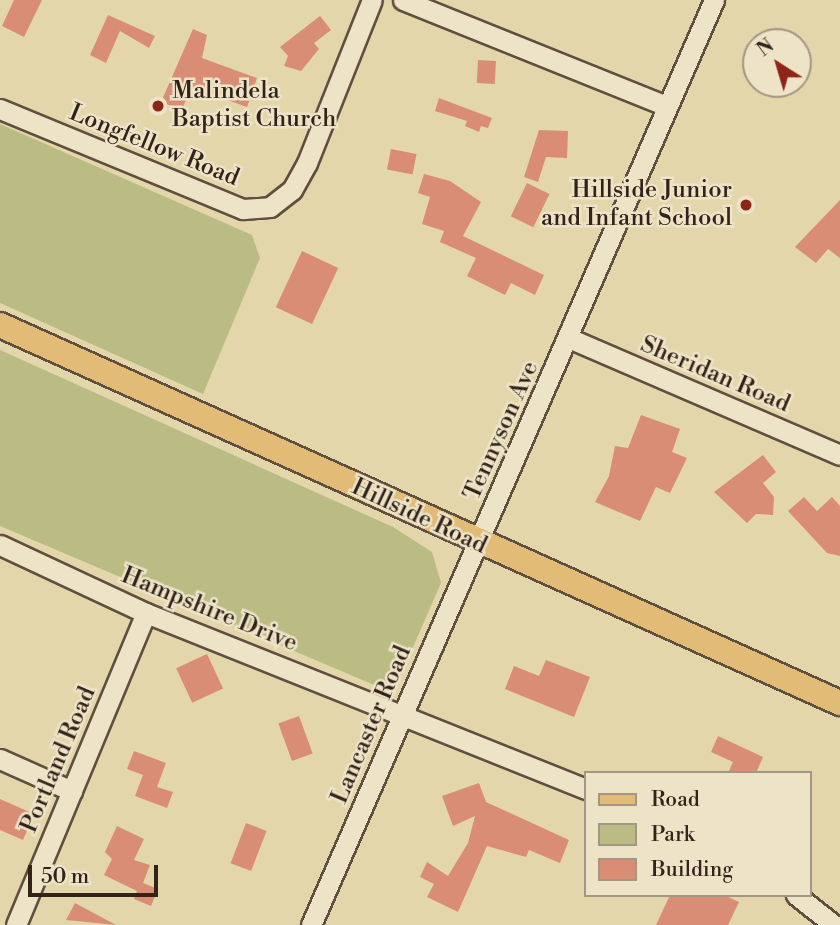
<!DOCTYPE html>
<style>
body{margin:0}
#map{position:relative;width:840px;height:925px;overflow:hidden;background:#e4d6ab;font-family:"Libre Bodoni",serif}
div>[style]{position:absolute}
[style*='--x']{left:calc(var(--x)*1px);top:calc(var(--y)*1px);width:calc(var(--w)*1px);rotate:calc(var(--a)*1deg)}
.green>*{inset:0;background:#babc84}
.building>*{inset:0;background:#da8d75;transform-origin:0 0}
.roads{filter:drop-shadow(2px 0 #5f4f3e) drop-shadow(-2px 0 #5f4f3e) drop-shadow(0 2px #5f4f3e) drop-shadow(0 -2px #5f4f3e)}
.minor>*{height:19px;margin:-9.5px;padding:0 9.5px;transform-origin:9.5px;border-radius:9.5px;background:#ede4c8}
.major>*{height:24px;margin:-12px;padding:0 12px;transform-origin:12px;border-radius:12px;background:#e2bb76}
.dots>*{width:19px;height:19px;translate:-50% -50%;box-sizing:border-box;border:4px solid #ede4c8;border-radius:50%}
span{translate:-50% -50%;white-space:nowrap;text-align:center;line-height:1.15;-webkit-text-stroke:5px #ede4c8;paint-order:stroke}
.poi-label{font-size:24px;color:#332219}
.left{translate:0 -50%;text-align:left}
.right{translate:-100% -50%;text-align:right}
.street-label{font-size:24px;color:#332219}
.legend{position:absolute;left:584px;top:771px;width:228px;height:126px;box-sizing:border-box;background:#ede4c8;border:2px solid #a39682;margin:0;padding:9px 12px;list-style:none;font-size:21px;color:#332219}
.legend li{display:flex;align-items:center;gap:14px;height:35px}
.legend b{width:35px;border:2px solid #a39682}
.north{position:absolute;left:742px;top:28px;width:70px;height:70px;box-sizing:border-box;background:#ede4c8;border:2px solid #a39682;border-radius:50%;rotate:323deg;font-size:19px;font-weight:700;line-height:28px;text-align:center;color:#332219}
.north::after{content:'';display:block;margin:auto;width:24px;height:32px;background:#8f2418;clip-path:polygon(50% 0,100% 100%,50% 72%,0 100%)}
.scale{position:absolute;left:28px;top:865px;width:130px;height:32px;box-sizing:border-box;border:4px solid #332219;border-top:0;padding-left:9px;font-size:21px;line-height:24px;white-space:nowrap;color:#332219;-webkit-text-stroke:5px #ede4c8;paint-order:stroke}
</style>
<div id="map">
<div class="green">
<div style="clip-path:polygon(0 124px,252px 235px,260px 258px,203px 394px,0 303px)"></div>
<div style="clip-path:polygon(0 350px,393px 527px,432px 552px,441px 583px,393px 693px,0 526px)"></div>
</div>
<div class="building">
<div style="clip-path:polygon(14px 0,42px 0,24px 37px,2px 26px)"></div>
<div style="clip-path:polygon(108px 15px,155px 36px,149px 48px,120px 31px,106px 63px,90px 55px)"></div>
<div style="clip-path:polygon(320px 16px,331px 30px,314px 43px,319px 49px,301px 71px,284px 66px,288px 56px,280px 47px)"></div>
<div style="clip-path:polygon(193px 29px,207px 35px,202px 58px,257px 78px,247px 107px,191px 87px,182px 110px,161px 102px)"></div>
<div style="left:478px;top:60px;width:18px;height:23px;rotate:3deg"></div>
<div style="clip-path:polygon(439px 98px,492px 118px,488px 128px,481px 126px,479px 132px,465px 126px,467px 121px,435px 111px)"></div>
<div style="clip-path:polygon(539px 130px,568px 131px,567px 158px,546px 157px,538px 182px,524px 177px)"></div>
<div style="left:391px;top:149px;width:26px;height:21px;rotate:11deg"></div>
<div style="clip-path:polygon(424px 174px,450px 181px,481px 202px,463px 236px,544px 275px,535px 295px,511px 283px,505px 295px,467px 276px,476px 258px,440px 242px,444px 231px,422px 224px,430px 197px,418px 193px)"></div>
<div style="left:527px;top:183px;width:25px;height:37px;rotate:26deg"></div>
<div style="clip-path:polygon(840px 200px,840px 258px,828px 249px,816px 263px,795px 247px)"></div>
<div style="left:302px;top:251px;width:40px;height:62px;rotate:25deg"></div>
<div style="clip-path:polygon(641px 415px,680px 429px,672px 452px,687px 458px,670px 493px,656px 487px,640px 521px,595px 502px,609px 476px,615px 446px,628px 448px)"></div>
<div style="clip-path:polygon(763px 455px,776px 472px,763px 483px,774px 497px,773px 515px,756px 514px,747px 523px,714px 492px)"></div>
<div style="clip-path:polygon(804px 497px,817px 511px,832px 497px,840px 506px,840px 556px,827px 553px,788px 511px)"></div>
<div style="left:207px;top:654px;width:38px;height:34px;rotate:65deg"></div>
<div style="clip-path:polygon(546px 660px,590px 677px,574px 717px,505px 689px,514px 666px,539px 676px)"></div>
<div style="left:299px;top:716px;width:40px;height:22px;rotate:70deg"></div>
<div style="clip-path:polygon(718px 736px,763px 757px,756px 773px,728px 773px,733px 762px,711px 752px)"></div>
<div style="clip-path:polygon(134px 751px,166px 763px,157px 787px,173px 792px,167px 808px,135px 796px,143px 775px,127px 769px)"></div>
<div style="clip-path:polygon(479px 783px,486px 802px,569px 840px,560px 863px,529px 850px,526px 857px,487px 846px,458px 912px,427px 897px,434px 884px,420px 877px,427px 862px,448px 876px,468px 843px,475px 816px,453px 826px,442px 796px)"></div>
<div style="clip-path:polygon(0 799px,34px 814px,23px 840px,0 830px)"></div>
<div style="left:246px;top:823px;width:22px;height:43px;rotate:21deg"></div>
<div style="clip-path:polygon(117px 826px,144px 839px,134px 860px,150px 865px,143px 883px,158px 889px,151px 906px,134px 899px,137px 891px,104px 875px,112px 859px,105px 852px)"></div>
<div style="clip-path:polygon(670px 895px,724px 895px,739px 902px,728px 925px,656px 925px)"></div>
<div style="clip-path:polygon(75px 903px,116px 925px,66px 920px)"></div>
</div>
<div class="roads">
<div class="minor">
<div style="--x:403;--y:0;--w:284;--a:21.9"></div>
<div style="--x:0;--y:109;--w:263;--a:22.4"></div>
<div style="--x:243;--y:209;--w:27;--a:-4"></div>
<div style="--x:270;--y:207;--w:28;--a:-38"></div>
<div style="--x:292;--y:190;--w:31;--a:-61"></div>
<div style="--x:307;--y:163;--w:175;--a:-68.3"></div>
<div style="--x:571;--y:339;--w:293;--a:23.3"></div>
<div style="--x:0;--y:545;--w:161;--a:25"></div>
<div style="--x:146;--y:613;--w:474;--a:21.8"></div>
<div style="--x:0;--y:759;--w:79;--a:24"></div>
<div style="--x:796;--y:895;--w:48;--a:38.3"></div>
<div style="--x:16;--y:925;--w:338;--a:-67.4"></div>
<div style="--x:311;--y:925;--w:1009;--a:-66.46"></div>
</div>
<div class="major">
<div style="--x:0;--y:325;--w:921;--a:24.23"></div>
</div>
</div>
<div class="dots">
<div style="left:158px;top:106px;background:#8f2418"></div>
<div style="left:746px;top:205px;background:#8f2418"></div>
</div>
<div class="poi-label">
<span class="left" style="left:172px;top:106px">Malindela<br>Baptist Church</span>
<span class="right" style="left:732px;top:205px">Hillside Junior<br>and Infant School</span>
</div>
<div class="street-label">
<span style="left:154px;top:146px;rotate:22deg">Longfellow Road</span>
<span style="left:715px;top:375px;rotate:23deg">Sheridan Road</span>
<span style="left:502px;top:431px;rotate:-66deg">Tennyson Ave</span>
<span style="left:419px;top:517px;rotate:25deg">Hillside Road</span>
<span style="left:209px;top:610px;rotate:22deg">Hampshire Drive</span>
<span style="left:372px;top:725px;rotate:-67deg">Lancaster Road</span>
<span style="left:59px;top:760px;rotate:-67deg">Portland Road</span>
</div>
<ul class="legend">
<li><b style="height:9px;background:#e2bb76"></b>Road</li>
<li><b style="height:19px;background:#babc84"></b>Park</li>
<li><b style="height:19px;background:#da8d75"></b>Building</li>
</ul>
<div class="north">N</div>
<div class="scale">50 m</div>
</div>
